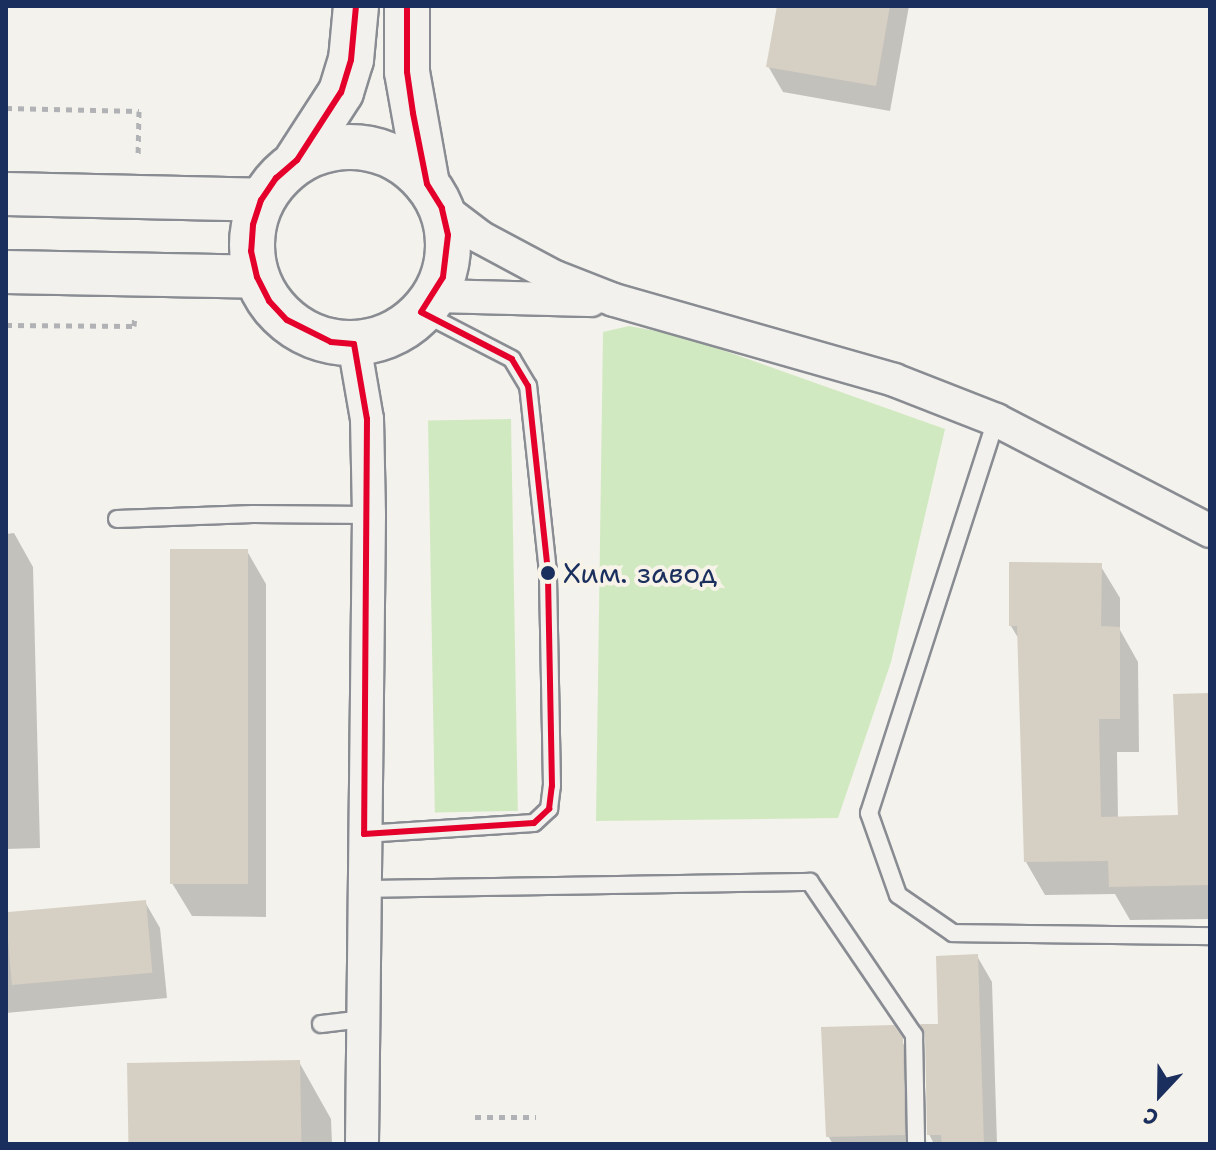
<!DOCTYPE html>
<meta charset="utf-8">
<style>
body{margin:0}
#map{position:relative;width:1216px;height:1150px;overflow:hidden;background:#f4f2ec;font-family:"Shantell Sans",sans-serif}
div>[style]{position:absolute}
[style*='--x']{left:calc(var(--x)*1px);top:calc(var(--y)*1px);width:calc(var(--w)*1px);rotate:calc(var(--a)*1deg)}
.green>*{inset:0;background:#d1e9c1;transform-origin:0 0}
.shadow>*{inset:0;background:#0003}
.building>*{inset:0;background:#d6cfc3;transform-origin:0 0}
.path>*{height:5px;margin-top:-2.5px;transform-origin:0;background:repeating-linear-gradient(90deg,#b1b2b5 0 6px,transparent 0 12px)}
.roads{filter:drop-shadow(2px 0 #898c92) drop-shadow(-2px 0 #898c92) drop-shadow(0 2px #898c92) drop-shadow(0 -2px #898c92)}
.service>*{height:16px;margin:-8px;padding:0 8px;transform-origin:8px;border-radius:8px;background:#f2f1ed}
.minor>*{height:32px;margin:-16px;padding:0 16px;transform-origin:16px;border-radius:16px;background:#f2f1ed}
.tertiary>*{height:42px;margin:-21px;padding:0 21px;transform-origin:21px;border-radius:21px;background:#f2f1ed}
.primary>*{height:44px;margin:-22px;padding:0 22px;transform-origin:22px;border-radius:22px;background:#f2f1ed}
.primary>.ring{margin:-22px;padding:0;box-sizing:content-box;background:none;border:44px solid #f2f1ed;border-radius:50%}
.bus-1>*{height:6px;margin:-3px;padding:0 3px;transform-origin:3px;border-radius:3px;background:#e4002b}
.dots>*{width:22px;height:22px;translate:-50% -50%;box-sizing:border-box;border:4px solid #f7f3e8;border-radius:50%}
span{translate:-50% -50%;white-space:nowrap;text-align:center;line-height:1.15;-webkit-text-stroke:8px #f7f3e8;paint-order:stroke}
.bus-label{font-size:28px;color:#1b2f5e}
.left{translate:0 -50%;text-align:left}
.frame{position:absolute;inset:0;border:8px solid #1b2f5e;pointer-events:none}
.north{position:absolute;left:1120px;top:1054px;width:80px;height:80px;-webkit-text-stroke:6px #f7f3e8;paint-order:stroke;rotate:202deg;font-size:22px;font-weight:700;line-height:32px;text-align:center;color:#1b2f5e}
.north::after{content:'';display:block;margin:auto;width:28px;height:36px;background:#1b2f5e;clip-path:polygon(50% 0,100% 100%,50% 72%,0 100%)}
</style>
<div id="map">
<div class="green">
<div style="clip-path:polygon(629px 326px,683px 336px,945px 429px,891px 662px,838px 818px,596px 821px,603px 332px)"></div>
<div style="left:511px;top:419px;width:392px;height:83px;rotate:89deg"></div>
</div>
<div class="shadow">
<div style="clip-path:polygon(779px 6px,909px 6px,890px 111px,783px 92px,768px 66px)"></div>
<div style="clip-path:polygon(14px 533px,33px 567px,40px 848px,6px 849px,6px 534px)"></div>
<div style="clip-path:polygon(247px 551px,266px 584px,266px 917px,192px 916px,172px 883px)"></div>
<div style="clip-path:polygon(1100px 565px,1120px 598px,1120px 630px,1138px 662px,1139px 752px,1117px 752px,1118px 818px,1180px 817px,1210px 695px,1210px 919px,1130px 920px,1115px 894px,1045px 895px,1026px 862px,1020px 641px,1011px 626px)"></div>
<div style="clip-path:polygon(145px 902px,160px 928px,167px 998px,6px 1013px,6px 915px)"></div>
<div style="clip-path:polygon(977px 956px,992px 982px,997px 1144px,934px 1144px,929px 1134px,940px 1026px)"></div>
<div style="clip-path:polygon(901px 1040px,912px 1058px,914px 1144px,833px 1144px,828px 1136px)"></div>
<div style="clip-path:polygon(299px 1062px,331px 1119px,332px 1144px,130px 1144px)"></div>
</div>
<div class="building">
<div style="clip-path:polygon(777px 6px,890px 6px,876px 86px,766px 67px)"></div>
<div style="left:170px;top:549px;width:78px;height:335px"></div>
<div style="clip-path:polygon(1009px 562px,1102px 563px,1101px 626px,1120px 627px,1120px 719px,1099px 719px,1101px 817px,1178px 815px,1173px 694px,1210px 693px,1210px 885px,1109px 887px,1108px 861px,1024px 862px,1017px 626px,1009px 626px)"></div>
<div style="left:146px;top:900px;width:73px;height:141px;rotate:85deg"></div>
<div style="clip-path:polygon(978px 954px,984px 1144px,942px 1144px,941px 1135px,927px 1135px,925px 1035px,920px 1024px,938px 1024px,936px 956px)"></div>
<div style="clip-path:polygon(894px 1025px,903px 1038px,905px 1135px,826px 1137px,821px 1027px)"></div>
<div style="left:300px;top:1060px;width:84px;height:173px;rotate:89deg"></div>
</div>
<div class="path">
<div style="--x:6;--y:108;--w:133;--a:1.3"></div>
<div style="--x:139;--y:111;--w:46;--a:91.2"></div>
<div style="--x:6;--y:325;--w:128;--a:0.4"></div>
<div style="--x:134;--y:326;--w:11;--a:-85"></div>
<div style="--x:475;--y:1117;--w:61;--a:0"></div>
</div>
<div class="roads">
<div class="service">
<div style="--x:996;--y:420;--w:413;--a:107.9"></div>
<div style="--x:869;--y:813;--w:87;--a:70.5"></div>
<div style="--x:898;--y:895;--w:67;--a:34.6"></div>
<div style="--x:953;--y:933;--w:257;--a:0.7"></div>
<div style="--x:117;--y:519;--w:136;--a:-2.1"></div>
<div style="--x:253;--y:514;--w:116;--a:0.5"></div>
<div style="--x:364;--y:834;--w:170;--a:-3.7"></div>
<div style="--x:534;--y:823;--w:21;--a:-43"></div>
<div style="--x:549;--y:809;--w:23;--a:-83"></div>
<div style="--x:552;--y:786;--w:214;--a:-91.1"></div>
<div style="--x:548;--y:572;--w:187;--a:-96.1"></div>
<div style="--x:528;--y:386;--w:31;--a:-121"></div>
<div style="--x:512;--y:359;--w:102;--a:-152.7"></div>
<div style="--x:364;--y:889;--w:446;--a:-0.9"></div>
<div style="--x:810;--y:882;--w:185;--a:55.8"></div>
<div style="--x:914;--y:1035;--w:109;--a:88.9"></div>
<div style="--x:321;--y:1024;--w:42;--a:-6.8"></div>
</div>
<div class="minor">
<div style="--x:442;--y:208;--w:48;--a:37.3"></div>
<div style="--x:480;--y:237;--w:85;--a:28.1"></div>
<div style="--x:555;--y:277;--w:63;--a:21.3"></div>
<div style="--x:614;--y:300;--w:291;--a:15.9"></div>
<div style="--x:894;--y:380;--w:110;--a:21.4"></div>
<div style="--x:996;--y:420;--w:241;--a:27.4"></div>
<div style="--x:434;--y:296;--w:157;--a:1.5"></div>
<div style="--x:354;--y:344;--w:76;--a:80.2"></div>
<div style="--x:367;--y:419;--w:96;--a:88.8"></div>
<div style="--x:369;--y:515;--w:629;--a:90.64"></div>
</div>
<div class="tertiary">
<div style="--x:6;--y:194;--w:255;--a:1.3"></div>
<div style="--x:6;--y:272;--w:251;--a:1.1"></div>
</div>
<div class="primary">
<div style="--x:407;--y:6;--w:66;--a:90"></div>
<div style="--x:407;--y:72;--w:114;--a:79.9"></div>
<div class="ring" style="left:252px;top:147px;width:152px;height:152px"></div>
<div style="--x:297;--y:160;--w:81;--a:-57.1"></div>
<div style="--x:341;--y:92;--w:34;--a:-73"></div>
<div style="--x:351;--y:60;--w:54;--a:-84.7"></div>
</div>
</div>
<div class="bus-1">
<div style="--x:356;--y:6;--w:54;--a:95.3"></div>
<div style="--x:351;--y:60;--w:34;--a:107"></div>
<div style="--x:341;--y:92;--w:81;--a:122.9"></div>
<div style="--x:297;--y:160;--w:28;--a:139"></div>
<div style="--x:276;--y:178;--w:27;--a:124"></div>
<div style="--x:261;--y:200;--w:26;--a:108"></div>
<div style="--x:253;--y:225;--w:26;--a:94"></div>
<div style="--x:251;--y:251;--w:27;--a:77"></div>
<div style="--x:257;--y:277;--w:27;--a:63"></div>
<div style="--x:269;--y:301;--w:26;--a:47"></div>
<div style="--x:287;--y:320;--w:49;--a:26.6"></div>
<div style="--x:331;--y:342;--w:23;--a:5"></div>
<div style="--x:354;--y:344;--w:76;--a:80.2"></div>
<div style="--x:367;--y:419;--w:415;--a:90.4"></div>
<div style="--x:364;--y:834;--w:170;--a:-3.7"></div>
<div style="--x:534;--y:823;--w:21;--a:-43"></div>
<div style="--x:549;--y:809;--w:23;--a:-83"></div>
<div style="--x:552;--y:786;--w:214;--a:-91.1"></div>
<div style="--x:548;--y:572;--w:187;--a:-96.1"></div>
<div style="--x:528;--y:386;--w:31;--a:-121"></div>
<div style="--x:512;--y:359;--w:102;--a:-152.7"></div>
<div style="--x:421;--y:312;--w:41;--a:-57.8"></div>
<div style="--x:443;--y:277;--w:42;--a:-83.2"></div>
<div style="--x:448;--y:235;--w:28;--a:-103"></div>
<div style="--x:442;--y:208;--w:28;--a:-122"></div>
<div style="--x:427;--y:184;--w:72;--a:-101.2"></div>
<div style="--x:413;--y:113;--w:41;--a:-98.3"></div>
<div style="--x:407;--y:72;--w:66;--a:-90"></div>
</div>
<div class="dots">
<div style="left:548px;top:573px;background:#1b2f5e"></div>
</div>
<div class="bus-label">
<span class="left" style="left:563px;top:573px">Хим. завод</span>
</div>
<div class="frame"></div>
<div class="north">С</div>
</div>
